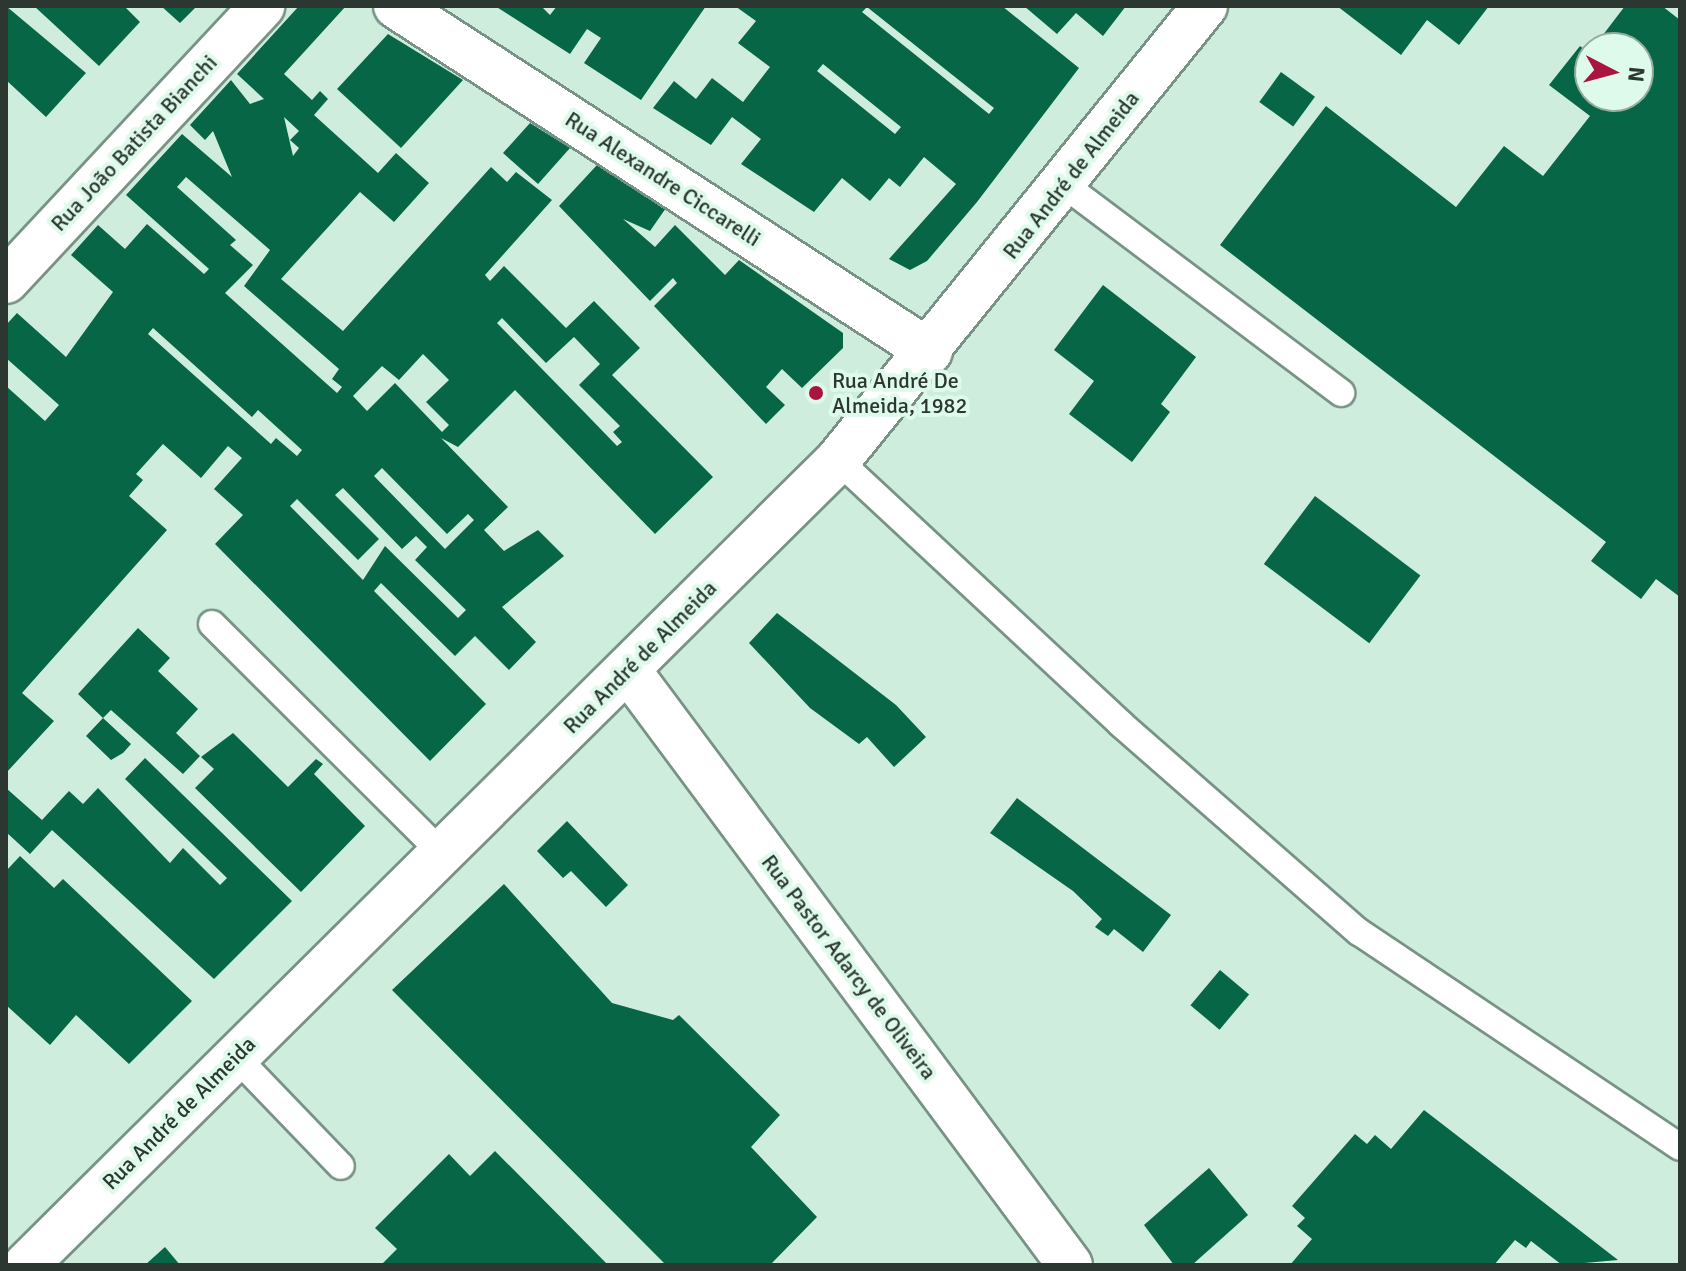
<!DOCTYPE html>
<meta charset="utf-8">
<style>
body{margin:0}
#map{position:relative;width:1686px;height:1271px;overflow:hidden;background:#cfeddd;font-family:Signika,sans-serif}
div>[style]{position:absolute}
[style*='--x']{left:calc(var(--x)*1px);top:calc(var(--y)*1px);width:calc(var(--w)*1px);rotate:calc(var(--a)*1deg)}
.building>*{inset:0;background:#066646;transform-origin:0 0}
.roads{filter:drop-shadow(2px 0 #789385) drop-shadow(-2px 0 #789385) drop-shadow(0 2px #789385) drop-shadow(0 -2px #789385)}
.lane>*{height:26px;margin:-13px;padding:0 13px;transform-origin:13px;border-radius:13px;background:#fff}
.street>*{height:44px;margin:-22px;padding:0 22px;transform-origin:22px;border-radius:22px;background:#fff}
.secondary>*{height:44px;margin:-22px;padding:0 22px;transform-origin:22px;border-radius:22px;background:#fff}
.dots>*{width:22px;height:22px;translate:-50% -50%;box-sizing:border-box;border:4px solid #ddfaeb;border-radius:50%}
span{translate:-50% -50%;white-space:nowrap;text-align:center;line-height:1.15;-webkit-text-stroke:8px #ddfaeb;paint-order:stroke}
.street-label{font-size:22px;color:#2c3731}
.poi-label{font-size:22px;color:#2c3731}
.left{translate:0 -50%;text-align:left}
.frame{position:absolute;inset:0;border:8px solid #2c3731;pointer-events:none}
.north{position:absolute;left:1574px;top:32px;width:80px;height:80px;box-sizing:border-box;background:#ddfaeb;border:2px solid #96aca1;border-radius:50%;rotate:96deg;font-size:22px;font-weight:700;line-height:32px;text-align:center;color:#2c3731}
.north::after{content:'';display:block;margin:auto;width:28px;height:36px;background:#aa1540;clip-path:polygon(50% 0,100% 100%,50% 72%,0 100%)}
</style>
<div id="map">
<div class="building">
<div style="clip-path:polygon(6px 6px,86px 73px,46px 117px,6px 80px)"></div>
<div style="clip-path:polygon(34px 6px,124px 6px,140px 22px,99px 66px)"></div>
<div style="clip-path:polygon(161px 6px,197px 6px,180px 23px)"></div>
<div style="clip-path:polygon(evenodd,299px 6px,346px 6px,284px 74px,312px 100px,320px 91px,328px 99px,314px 115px,378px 173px,396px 153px,429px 183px,394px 222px,360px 192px,281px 279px,343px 331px,491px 167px,507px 182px,516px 172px,552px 200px,485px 275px,490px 281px,504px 266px,566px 328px,594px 301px,640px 348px,612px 375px,713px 477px,655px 534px,515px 390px,458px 447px,441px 438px,508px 507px,484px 530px,504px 551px,538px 530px,564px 556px,502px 607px,536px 642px,509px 670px,475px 636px,455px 656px,381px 583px,374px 591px,486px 704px,430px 761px,215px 544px,243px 515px,214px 489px,242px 458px,228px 446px,201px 478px,163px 444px,136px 474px,143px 480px,129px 496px,167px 530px,22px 693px,54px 721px,6px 773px,6px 386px,45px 421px,59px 405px,6px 358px,6px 325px,17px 313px,66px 357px,113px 292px,71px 255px,98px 225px,125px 249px,147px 224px,204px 274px,209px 269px,126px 195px,182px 134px,232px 177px,213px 131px,205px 140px,190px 125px,231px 80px,250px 104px,264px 99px,237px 74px,299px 6px,284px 117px,299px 131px,290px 140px,299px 148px,293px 156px,284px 117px,299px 6px,186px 177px,270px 250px,244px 286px,339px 369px,332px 379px,342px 387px,337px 393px,225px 293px,253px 265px,230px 245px,236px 240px,177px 187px,186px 177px,299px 6px,502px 318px,546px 363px,574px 337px,600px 364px,579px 385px,620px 426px,613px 432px,622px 442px,617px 446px,588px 416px,497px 323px,502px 318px,299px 6px,153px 328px,252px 417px,258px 410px,302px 450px,297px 456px,276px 438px,271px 444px,148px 334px,153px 328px,299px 6px,423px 354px,449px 380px,426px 402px,449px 425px,442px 432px,395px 383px,367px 411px,353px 396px,382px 366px,399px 380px,423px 354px,299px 6px,382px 468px,447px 534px,468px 514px,474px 520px,445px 549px,374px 476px,382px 468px,299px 6px,343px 488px,402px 549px,416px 536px,427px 547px,415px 560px,466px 610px,458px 618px,385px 546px,363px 580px,290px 506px,297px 499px,358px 560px,379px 539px,335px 495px,343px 488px)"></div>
<div style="clip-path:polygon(495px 6px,541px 6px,550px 15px,557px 6px,706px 6px,641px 100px,584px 63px,601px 38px,587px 29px,570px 54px)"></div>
<div style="clip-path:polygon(evenodd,735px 6px,1002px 6px,1079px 68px,977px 202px,927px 261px,910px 270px,889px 259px,956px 184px,924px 157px,900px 187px,889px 178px,870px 201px,842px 178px,814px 212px,741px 164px,761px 139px,732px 117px,711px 145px,653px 108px,674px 81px,696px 99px,712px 78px,743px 102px,770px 67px,738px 43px,756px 21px,735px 6px,867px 7px,994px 108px,989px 114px,862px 12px,867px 7px,735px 6px,823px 64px,901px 127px,895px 134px,817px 71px,823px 64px)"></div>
<div style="clip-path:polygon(1024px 6px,1126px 6px,1103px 36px,1076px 13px,1057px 34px)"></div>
<div style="clip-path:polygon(1337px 6px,1489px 6px,1459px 45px,1427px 20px,1401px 55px)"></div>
<div style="clip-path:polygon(1625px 6px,1662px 6px,1680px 20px,1680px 597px,1656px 579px,1641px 599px,1591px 561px,1606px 542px,1220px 245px,1326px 106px,1456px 207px,1504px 146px,1543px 176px,1590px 116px,1549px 85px,1580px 46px,1590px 54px,1590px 96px,1638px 96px,1638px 48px,1593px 48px)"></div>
<div style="clip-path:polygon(388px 34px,463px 80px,401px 148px,337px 89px)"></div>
<div style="left:1281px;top:72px;width:42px;height:37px;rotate:36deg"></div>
<div style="clip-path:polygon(530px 123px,570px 148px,538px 184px,503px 153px)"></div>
<div style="clip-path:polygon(597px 165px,666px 208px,650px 231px,623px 219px,655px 247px,675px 225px,725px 275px,739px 260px,843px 333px,843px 348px,802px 388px,782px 369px,766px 387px,785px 405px,766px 424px,654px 306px,677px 283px,673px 278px,650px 301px,559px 206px)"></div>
<div style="clip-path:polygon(1103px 285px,1196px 357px,1161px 404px,1170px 412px,1132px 462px,1069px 414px,1094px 381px,1054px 350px)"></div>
<div style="left:1315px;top:496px;width:132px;height:85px;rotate:37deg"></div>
<div style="clip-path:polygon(777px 613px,896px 705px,926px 737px,894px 767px,867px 737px,859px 744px,810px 708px,749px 643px)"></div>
<div style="clip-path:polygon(138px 628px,170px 658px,158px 671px,198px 709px,176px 733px,200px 756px,183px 774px,111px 710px,103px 718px,131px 744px,123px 753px,111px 760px,86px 736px,103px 718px,78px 694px)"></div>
<div style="clip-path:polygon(233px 733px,288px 787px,316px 759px,323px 764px,314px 774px,365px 826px,301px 892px,195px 788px,214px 769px,201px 757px)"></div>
<div style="clip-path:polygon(145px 758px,292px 901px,214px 979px,52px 830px,30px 854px,6px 832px,6px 788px,42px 820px,69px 791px,83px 804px,98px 788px,170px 863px,183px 848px,220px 885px,227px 878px,125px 779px)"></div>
<div style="clip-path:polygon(1017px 798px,1171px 915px,1143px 952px,1114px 929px,1108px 936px,1095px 927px,1102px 919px,1073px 891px,990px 833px)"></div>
<div style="clip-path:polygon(567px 821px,628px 885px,606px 907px,571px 871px,563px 878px,537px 851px)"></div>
<div style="clip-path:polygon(20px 856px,54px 888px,63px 879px,192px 1001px,129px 1064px,76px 1015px,50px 1045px,6px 1005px,6px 871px)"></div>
<div style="clip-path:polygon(504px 884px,612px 1003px,673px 1020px,679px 1015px,780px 1115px,751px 1147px,817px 1217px,770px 1265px,666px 1265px,392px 990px)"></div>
<div style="left:1220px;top:970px;width:38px;height:46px;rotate:40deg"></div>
<div style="clip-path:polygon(1424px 1110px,1547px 1205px,1618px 1260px,1562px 1265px,1531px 1241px,1526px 1248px,1515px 1240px,1494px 1265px,1290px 1265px,1312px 1239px,1297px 1226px,1305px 1218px,1292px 1206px,1355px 1134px,1367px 1144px,1375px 1135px,1391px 1149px)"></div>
<div style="clip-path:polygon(495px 1151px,608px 1265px,381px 1265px,397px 1249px,375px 1228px,449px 1154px,470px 1176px)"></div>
<div style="clip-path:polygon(1209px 1168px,1248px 1215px,1192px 1265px,1174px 1265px,1144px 1225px)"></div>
<div style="clip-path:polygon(165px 1247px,180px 1265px,145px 1265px)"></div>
</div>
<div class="roads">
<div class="lane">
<div style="--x:1063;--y:184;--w:348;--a:36.9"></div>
<div style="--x:838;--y:460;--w:387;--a:43"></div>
<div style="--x:1121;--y:724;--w:316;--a:41.2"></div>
<div style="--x:1359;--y:932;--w:386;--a:33.8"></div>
<div style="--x:212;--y:624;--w:325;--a:44.9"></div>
<div style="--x:236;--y:1057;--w:151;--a:46.1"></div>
</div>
<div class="street">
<div style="--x:396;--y:6;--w:636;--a:32.94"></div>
<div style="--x:6;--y:281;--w:376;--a:-47"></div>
</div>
<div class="secondary">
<div style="--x:628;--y:670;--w:741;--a:53.39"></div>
<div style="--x:26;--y:1265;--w:1143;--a:-44.75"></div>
<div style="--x:838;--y:460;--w:584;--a:-51.05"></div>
</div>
</div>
<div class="dots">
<div style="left:816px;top:393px;background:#aa1540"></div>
</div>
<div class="street-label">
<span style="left:134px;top:143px;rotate:-47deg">Rua João Batista Bianchi</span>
<span style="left:1071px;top:175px;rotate:-52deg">Rua André de Almeida</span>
<span style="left:663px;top:179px;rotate:33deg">Rua Alexandre Ciccarelli</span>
<span style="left:640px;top:657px;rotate:-45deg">Rua André de Almeida</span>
<span style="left:849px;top:967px;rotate:53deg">Rua Pastor Adarcy de Oliveira</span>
<span style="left:179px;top:1113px;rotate:-45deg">Rua André de Almeida</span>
</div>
<div class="poi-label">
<span class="left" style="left:832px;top:393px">Rua André De<br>Almeida, 1982</span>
</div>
<div class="frame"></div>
<div class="north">N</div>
</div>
